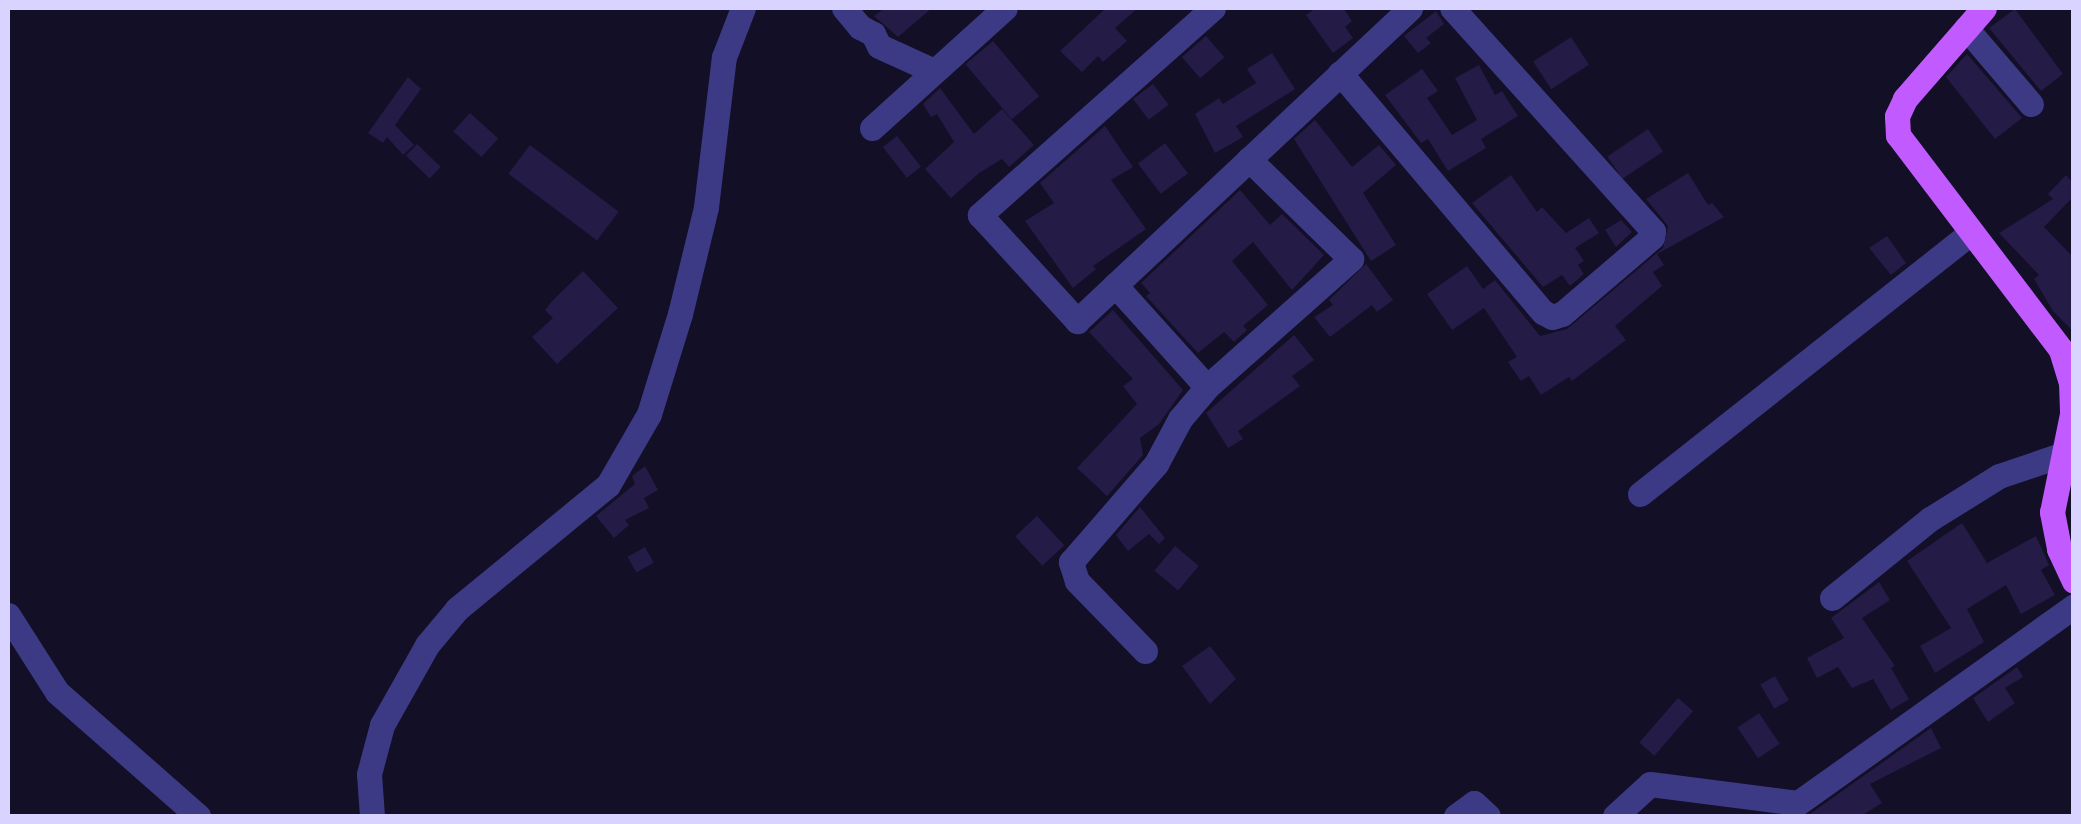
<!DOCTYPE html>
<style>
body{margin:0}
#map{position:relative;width:2081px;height:824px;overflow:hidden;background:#130f26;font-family:"Public Sans",sans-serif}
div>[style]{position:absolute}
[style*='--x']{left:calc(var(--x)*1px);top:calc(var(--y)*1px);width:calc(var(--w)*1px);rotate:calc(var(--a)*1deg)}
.building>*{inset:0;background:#241b47;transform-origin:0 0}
.minor>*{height:25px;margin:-12.5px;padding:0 12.5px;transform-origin:12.5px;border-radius:12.5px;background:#3d3a85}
.major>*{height:25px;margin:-12.5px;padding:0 12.5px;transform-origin:12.5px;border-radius:12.5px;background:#c25bff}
span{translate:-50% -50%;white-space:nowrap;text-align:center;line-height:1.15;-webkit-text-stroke:10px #130f26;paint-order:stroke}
.frame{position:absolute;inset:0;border:10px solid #d9d4ff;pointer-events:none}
</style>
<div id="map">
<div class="building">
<div style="clip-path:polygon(885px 8px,932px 8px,898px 37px,874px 16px)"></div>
<div style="clip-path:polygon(1106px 8px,1138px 8px,1115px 28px,1127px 41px,1103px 62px,1098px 56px,1082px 72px,1060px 51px)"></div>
<div style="clip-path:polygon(1316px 8px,1343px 8px,1352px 21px,1345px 27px,1353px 38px,1333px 53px,1306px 15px)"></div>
<div style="clip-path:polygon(2015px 9px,2063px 74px,2041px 91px,1989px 28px)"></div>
<div style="clip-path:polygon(1436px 11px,1444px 24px,1426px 38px,1431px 43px,1418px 53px,1404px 36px)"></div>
<div style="left:1206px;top:36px;width:28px;height:32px;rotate:49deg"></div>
<div style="left:1571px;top:37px;width:33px;height:45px;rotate:57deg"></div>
<div style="left:993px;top:41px;width:72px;height:36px;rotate:50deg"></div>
<div style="clip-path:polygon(1272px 53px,1295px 89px,1236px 126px,1243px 137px,1215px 153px,1195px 114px,1219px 98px,1223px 104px,1256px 83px,1247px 69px)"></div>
<div style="clip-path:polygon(1967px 54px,2022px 118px,1995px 139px,1946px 77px)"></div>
<div style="clip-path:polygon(1479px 65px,1495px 95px,1502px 91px,1518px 116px,1481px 139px,1486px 148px,1448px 171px,1428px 139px,1421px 143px,1385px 95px,1422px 69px,1438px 91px,1427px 98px,1452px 135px,1477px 120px,1455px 78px)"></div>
<div style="clip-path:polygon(408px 77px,421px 89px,395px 125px,414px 145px,403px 155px,387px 137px,383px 143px,368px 133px)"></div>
<div style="left:1153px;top:84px;width:26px;height:25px;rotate:53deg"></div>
<div style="clip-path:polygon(940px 88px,974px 134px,1002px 109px,1034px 145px,1009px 167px,1002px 159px,979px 173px,951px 198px,925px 169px,954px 142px,937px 114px,931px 117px,923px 104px)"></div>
<div style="left:470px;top:113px;width:38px;height:25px;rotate:42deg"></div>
<div style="clip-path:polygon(1315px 120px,1352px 167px,1379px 145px,1396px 165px,1363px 193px,1396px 245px,1371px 261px,1294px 139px)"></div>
<div style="clip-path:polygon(1105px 126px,1133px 167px,1111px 180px,1146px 229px,1093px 266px,1096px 269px,1073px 288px,1025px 221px,1054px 203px,1040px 183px)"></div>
<div style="left:1648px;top:129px;width:27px;height:49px;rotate:56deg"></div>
<div style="left:897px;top:136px;width:39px;height:18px;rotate:52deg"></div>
<div style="left:1165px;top:143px;width:38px;height:34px;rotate:53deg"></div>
<div style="left:417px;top:144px;width:33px;height:16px;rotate:44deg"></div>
<div style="left:530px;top:145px;width:111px;height:36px;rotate:37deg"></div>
<div style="clip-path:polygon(1688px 173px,1708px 205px,1712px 203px,1724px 217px,1657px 254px,1664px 265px,1653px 272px,1662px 286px,1615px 326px,1626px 340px,1572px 381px,1569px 377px,1541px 395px,1529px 376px,1521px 381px,1508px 362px,1517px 357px,1484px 308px,1452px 330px,1427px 294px,1467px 266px,1483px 289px,1495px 280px,1540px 336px,1567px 329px,1663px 248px,1668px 226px,1646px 199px)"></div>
<div style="clip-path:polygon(1511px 175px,1537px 212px,1542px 207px,1566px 233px,1589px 218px,1599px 233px,1575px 248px,1584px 261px,1578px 265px,1584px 274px,1570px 286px,1562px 275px,1543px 287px,1472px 203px)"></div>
<div style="clip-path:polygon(2066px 175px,2074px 184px,2074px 196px,2044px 227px,2074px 258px,2074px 332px,2053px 311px,2034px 279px,2039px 275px,1999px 233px,2053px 199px,2048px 194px)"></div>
<div style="clip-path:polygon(1240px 190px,1270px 225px,1282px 214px,1324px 255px,1292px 290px,1253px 242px,1232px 261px,1268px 305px,1243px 326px,1247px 330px,1234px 342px,1224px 332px,1198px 353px,1146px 296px,1150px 293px,1141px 283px)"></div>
<div style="clip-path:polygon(1621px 220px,1632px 232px,1616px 247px,1605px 230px)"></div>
<div style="clip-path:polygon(1887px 236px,1906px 263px,1891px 275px,1869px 248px)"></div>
<div style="clip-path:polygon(1366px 264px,1393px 300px,1377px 312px,1372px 305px,1330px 337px,1314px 317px,1333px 305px,1329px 300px)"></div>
<div style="clip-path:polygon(583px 271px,618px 308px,557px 364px,532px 337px,553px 318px,545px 310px,553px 300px)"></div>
<div style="clip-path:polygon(1113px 310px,1183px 390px,1159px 424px,1140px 438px,1143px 455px,1107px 496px,1077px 468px,1137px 404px,1123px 386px,1133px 379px,1089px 332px)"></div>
<div style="clip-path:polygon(1294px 335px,1314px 360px,1292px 376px,1300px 386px,1238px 431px,1243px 439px,1228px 448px,1206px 413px)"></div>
<div style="clip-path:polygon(645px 466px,658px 490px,644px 498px,649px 508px,625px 520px,629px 525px,614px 538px,596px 516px,635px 484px,632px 476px)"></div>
<div style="clip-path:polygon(1140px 507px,1165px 538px,1159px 544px,1149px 534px,1128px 551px,1116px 535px)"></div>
<div style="left:1037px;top:516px;width:40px;height:30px;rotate:47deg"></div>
<div style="clip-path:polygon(1962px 523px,1987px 563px,2036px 536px,2049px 565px,2041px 570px,2055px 595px,2021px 614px,2006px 585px,1967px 609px,1984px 642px,1935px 673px,1920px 646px,1951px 628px,1907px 561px)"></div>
<div style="left:1175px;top:546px;width:31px;height:32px;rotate:40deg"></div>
<div style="left:645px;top:547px;width:18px;height:20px;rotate:61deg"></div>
<div style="clip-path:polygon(1879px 582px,1890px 600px,1862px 618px,1895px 666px,1891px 668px,1909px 699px,1891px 710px,1873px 679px,1852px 688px,1838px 667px,1817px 678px,1807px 658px,1844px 638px,1831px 618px)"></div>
<div style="clip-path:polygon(1210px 646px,1236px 679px,1210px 704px,1182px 666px)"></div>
<div style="clip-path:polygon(2017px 667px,2023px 677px,2005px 688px,2015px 703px,1988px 722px,1973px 698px)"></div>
<div style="left:1775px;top:676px;width:28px;height:17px;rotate:60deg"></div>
<div style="left:1678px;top:698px;width:20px;height:59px;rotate:41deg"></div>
<div style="left:1759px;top:713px;width:37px;height:26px;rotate:56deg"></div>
<div style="clip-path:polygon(1931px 728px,1941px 748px,1870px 784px,1882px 803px,1861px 816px,1807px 816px)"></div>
</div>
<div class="minor">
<div style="--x:844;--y:8;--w:25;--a:50"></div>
<div style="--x:860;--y:27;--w:15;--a:28"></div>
<div style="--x:873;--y:34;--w:13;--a:63"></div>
<div style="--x:879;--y:46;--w:60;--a:24.4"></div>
<div style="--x:1213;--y:8;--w:312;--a:138.4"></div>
<div style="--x:980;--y:215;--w:144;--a:47.5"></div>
<div style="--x:1077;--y:321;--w:457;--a:-43.2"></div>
<div style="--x:1966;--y:28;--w:100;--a:49.5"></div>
<div style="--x:1340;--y:73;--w:314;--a:49.7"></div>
<div style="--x:1543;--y:312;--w:10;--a:29"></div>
<div style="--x:1552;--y:317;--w:10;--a:-17"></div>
<div style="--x:1562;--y:314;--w:118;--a:-40.5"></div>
<div style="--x:1652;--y:237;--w:6;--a:-81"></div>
<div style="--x:1653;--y:231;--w:300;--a:-132"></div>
<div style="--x:872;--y:128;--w:179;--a:-42.1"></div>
<div style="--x:1115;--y:285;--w:137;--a:48"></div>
<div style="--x:1640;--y:494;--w:419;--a:-38.3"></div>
<div style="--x:1832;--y:598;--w:126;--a:-38.9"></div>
<div style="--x:1930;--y:519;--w:81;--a:-31.9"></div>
<div style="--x:1999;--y:476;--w:69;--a:-18.7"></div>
<div style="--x:8;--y:615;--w:91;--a:57.5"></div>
<div style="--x:57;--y:692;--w:188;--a:41.3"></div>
<div style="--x:1145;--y:651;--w:98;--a:-134.2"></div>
<div style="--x:1077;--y:581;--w:20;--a:-108"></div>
<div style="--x:1071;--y:562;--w:130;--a:-49.1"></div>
<div style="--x:1156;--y:464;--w:51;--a:-61.9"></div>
<div style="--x:1180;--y:419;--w:42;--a:-49.8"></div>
<div style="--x:1207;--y:387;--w:193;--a:-41.6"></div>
<div style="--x:1351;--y:259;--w:143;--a:-135.6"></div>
<div style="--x:372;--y:816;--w:42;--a:-94.1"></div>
<div style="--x:369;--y:774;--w:51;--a:-75.1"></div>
<div style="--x:382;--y:725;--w:92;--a:-60.6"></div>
<div style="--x:427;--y:645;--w:47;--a:-50.2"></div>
<div style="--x:457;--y:609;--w:195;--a:-39.4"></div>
<div style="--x:608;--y:485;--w:82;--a:-60"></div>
<div style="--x:649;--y:414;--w:105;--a:-72.8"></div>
<div style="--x:680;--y:314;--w:110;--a:-76.3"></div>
<div style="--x:706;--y:207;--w:151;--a:-83.2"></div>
<div style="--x:724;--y:57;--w:53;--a:-68.8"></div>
<div style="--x:1456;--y:816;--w:22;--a:-36"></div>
<div style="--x:1474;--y:803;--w:19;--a:43"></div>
<div style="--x:1615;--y:816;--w:47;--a:-42.4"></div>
<div style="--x:1650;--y:784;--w:149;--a:7.3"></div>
<div style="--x:1798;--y:803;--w:339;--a:-35.5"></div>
</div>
<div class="major">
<div style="--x:1984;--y:8;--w:121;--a:131"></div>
<div style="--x:1905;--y:99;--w:19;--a:115"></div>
<div style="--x:1897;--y:116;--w:19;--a:87"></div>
<div style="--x:1898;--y:135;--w:270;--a:52.8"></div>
<div style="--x:2061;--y:350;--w:34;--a:73"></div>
<div style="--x:2071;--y:382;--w:32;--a:88"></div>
<div style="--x:2072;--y:414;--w:100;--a:101.5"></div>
<div style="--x:2052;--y:512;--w:38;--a:79"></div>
<div style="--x:2059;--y:549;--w:35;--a:65"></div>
</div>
<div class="frame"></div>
</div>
